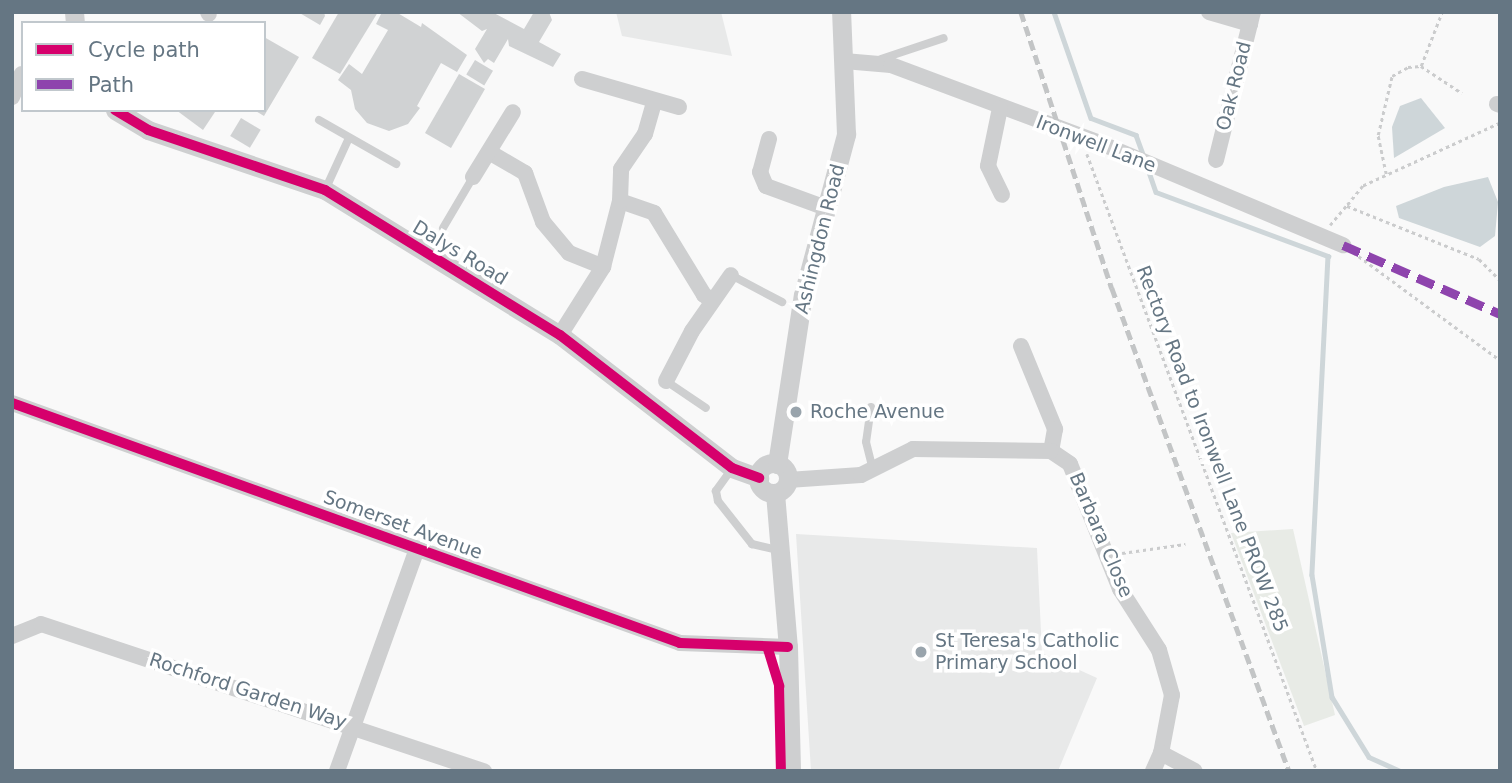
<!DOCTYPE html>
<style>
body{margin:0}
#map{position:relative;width:1512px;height:783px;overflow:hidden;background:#f9f9f9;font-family:"DejaVu Sans",sans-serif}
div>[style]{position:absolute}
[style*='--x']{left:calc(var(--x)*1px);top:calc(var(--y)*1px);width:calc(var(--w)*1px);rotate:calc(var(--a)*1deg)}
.built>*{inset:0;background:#e8e9e9}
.green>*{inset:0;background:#e8ebe6}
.water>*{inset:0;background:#ced6d9}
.stream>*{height:4.5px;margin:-2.25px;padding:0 2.25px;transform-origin:2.25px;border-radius:2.25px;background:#ced6d9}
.building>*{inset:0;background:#d0d2d3;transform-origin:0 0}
.path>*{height:2.5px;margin-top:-1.25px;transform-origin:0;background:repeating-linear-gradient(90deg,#cbcccd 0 3.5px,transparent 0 7px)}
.service>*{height:8px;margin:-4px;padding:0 4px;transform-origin:4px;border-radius:4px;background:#cecfd0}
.minor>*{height:16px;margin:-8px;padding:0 8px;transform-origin:8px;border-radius:8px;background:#cecfd0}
.tertiary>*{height:19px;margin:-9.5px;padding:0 9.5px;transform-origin:9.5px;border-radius:9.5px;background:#cecfd0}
.tertiary>.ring{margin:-9.5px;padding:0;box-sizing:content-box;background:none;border:19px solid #cecfd0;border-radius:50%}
.rail>*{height:4.5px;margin-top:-2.25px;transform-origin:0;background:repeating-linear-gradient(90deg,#c3c5c6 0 10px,transparent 0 15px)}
.quiet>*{height:9px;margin-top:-4.5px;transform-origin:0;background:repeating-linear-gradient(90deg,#8e44ad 0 18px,transparent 0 27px)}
.cycleway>*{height:10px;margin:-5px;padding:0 5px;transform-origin:5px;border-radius:5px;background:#d6006c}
.dots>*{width:19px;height:19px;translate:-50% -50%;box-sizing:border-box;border:4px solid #fff;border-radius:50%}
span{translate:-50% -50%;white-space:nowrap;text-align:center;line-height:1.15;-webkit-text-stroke:7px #fff;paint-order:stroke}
.street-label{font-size:19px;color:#657683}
.poi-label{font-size:19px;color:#657683}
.left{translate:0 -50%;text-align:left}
.frame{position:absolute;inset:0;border:14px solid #657683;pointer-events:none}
.legend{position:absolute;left:21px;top:21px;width:245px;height:91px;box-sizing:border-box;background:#fff;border:2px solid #c1c8cd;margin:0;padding:9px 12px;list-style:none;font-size:21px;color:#657683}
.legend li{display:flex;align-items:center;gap:14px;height:35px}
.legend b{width:35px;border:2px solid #c1c8cd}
</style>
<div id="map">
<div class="built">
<div style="clip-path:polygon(616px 12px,721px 12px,732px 56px,622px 36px)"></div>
<div style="clip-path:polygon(796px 534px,1037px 548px,1042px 653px,1097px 678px,1058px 771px,811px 771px)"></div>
</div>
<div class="green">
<div style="clip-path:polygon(1293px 529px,1335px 715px,1304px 726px,1231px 533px)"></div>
</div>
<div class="water">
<div style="clip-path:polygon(1421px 98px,1445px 128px,1394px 158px,1392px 127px,1400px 106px)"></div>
<div style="clip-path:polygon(1488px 177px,1498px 202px,1495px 236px,1480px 247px,1399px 218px,1396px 206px,1444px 187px)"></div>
</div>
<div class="stream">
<div style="--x:1054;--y:12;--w:112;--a:70.8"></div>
<div style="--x:1091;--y:118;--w:48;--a:20.7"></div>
<div style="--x:1136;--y:135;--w:23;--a:70"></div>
<div style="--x:1148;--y:169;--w:24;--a:71"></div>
<div style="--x:1156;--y:192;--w:184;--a:20.4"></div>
<div style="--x:1328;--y:256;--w:319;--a:92.9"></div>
<div style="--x:1312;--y:575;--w:124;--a:80.7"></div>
<div style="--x:1332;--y:697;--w:70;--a:58.3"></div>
<div style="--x:1369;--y:757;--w:35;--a:24"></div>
</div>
<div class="building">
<div style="clip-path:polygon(298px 12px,324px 12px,325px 16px,320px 25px)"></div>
<div style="clip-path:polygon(339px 12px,378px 12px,340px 74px,312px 58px)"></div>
<div style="clip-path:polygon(382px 12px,396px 12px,421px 27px,422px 23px,467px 55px,457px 72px,441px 63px,417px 106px,420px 108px,408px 124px,389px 131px,367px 123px,355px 109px,351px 90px,338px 80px,349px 64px,362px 74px,388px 30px,376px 24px)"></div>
<div style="clip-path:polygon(457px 12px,492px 12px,524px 29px,534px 12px,549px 12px,552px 20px,539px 42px,561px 54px,553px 67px,509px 46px,508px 39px,494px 63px,488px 59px,484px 63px,475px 49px,487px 29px,482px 31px)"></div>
<div style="clip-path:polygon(264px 37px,299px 57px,264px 116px,254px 110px,264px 110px)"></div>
<div style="left:475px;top:60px;width:21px;height:17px;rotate:31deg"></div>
<div style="left:459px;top:74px;width:30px;height:68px;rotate:30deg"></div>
<div style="clip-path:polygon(176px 110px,212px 110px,215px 112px,203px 130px)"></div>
<div style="left:241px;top:118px;width:23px;height:21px;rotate:31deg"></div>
</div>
<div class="path">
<div style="--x:1421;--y:66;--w:58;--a:-68.7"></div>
<div style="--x:1500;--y:123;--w:151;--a:155.3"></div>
<div style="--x:1363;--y:186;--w:26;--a:129"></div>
<div style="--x:1347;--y:206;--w:142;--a:21.9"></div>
<div style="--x:1479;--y:259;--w:30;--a:45"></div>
<div style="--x:1087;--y:154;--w:658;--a:69.56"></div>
<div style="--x:1386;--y:174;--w:40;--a:-102"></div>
<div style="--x:1378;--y:135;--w:61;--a:-76.7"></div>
<div style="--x:1392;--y:76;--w:18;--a:-29"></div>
<div style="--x:1408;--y:67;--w:13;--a:-4"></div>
<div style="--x:1421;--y:66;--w:49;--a:33.4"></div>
<div style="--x:1330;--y:225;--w:25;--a:-50"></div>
<div style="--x:1353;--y:252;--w:182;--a:36.3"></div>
<div style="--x:1122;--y:553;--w:64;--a:-8.1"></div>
</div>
<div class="service">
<div style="--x:881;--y:59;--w:66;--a:-18.4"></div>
<div style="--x:319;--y:120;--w:89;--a:29.7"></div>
<div style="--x:326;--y:188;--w:53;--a:-65.4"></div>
<div style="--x:443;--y:228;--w:59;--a:-59.5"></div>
<div style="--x:731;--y:275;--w:58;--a:27.9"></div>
<div style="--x:666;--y:381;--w:48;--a:34"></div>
<div style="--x:871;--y:407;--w:35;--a:98"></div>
<div style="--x:866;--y:442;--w:29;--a:76"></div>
<div style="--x:731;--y:470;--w:26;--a:126"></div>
<div style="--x:716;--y:491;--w:10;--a:79"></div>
<div style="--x:718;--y:501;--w:55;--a:51.7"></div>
<div style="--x:752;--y:544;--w:28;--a:13"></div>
</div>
<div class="minor">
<div style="--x:208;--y:12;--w:2;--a:63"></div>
<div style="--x:1209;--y:12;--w:43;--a:16.3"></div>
<div style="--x:844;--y:61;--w:47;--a:4.9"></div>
<div style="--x:891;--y:65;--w:223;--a:20.5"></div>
<div style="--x:1100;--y:143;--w:264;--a:22.8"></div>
<div style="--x:582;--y:79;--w:101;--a:16.1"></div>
<div style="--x:12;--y:97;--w:25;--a:-67"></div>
<div style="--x:1497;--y:104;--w:3;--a:18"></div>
<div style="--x:1000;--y:108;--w:59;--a:101.7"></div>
<div style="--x:988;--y:166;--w:32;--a:64"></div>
<div style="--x:769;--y:139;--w:34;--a:105"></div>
<div style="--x:760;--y:172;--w:15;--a:67"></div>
<div style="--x:766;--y:186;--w:64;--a:20.1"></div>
<div style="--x:489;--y:152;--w:42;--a:30.3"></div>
<div style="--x:525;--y:173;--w:52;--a:69.8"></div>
<div style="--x:543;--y:222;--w:40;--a:50"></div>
<div style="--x:569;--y:253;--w:37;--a:22"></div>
<div style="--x:1216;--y:160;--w:153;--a:-76"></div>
<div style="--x:473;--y:177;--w:76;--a:-58.4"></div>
<div style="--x:620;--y:201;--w:36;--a:19"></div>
<div style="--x:654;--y:213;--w:96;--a:58.6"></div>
<div style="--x:704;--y:295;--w:9;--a:32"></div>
<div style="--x:560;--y:335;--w:80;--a:-57.7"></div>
<div style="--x:603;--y:267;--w:68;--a:-75.6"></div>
<div style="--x:620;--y:201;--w:32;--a:-88"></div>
<div style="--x:621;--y:169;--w:42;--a:-55.6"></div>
<div style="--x:645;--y:134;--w:33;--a:-74"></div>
<div style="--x:1021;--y:346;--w:90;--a:67.7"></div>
<div style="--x:1055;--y:429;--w:22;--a:100"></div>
<div style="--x:1051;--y:451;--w:23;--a:34"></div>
<div style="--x:1070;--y:464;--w:135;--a:68.2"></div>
<div style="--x:1120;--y:589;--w:72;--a:57.4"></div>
<div style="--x:1159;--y:650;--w:47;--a:73.9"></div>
<div style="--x:1172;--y:695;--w:59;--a:100.7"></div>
<div style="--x:1161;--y:753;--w:20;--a:114"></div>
<div style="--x:666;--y:381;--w:56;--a:-62.5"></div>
<div style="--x:692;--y:331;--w:68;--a:-55.1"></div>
<div style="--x:12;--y:403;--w:710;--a:19.76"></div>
<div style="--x:680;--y:643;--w:108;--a:2.1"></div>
<div style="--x:788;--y:480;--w:73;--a:-3.9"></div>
<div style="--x:861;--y:475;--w:58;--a:-26.6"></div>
<div style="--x:913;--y:449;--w:138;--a:0.8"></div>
<div style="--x:12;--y:636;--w:31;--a:-22"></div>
<div style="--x:41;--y:624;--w:467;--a:18.4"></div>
<div style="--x:1161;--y:753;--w:38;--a:28"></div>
<div style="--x:337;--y:771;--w:236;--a:-70.2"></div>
</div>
<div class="tertiary">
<div style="--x:74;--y:12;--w:11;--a:85"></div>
<div style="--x:115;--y:110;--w:39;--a:31"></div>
<div style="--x:148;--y:130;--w:187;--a:18.7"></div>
<div style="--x:325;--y:190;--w:276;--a:31.7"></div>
<div style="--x:560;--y:335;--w:217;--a:37.7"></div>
<div style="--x:732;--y:468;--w:29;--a:20"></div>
<div class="ring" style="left:758px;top:463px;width:11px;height:11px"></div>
<div style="--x:777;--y:464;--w:171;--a:-81.3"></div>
<div style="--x:803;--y:295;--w:167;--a:-75"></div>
<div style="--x:846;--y:134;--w:122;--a:-92.3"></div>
<div style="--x:775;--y:493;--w:155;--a:85.2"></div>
<div style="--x:788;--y:647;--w:124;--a:88.6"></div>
</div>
<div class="rail">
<div style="--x:1021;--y:12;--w:291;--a:71.8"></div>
<div style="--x:1112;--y:288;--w:514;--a:69.87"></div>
</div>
<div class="quiet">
<div style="--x:1343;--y:245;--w:171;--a:23.7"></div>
</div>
<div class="cycleway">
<div style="--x:115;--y:110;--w:39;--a:31"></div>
<div style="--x:148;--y:130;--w:187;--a:18.7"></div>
<div style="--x:325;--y:190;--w:276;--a:31.7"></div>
<div style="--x:560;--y:335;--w:217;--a:37.7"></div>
<div style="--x:732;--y:468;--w:29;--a:20"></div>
<div style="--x:12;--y:403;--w:710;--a:19.76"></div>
<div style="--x:680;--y:643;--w:108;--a:2.1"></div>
<div style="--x:768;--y:649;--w:39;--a:73"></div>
<div style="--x:779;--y:686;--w:85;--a:88.7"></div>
</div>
<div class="dots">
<div style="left:796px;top:412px;background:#99a4ac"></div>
<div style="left:921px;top:652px;background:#99a4ac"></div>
</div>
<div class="street-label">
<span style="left:1234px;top:86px;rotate:-76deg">Oak Road</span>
<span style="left:1096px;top:144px;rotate:21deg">Ironwell Lane</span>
<span style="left:820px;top:239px;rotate:-76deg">Ashingdon Road</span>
<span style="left:460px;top:253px;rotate:31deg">Dalys Road</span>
<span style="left:1212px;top:449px;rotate:69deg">Rectory Road to Ironwell Lane PROW 285</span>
<span style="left:403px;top:525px;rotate:20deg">Somerset Avenue</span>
<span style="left:1101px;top:535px;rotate:67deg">Barbara Close</span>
<span style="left:248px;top:691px;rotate:18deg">Rochford Garden Way</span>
</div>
<div class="poi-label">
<span class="left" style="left:810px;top:412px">Roche Avenue</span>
<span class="left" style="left:935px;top:652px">St Teresa's Catholic<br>Primary School</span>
</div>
<div class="frame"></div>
<ul class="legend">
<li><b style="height:9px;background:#d6006c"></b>Cycle path</li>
<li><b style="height:9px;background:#8e44ad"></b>Path</li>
</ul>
</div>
